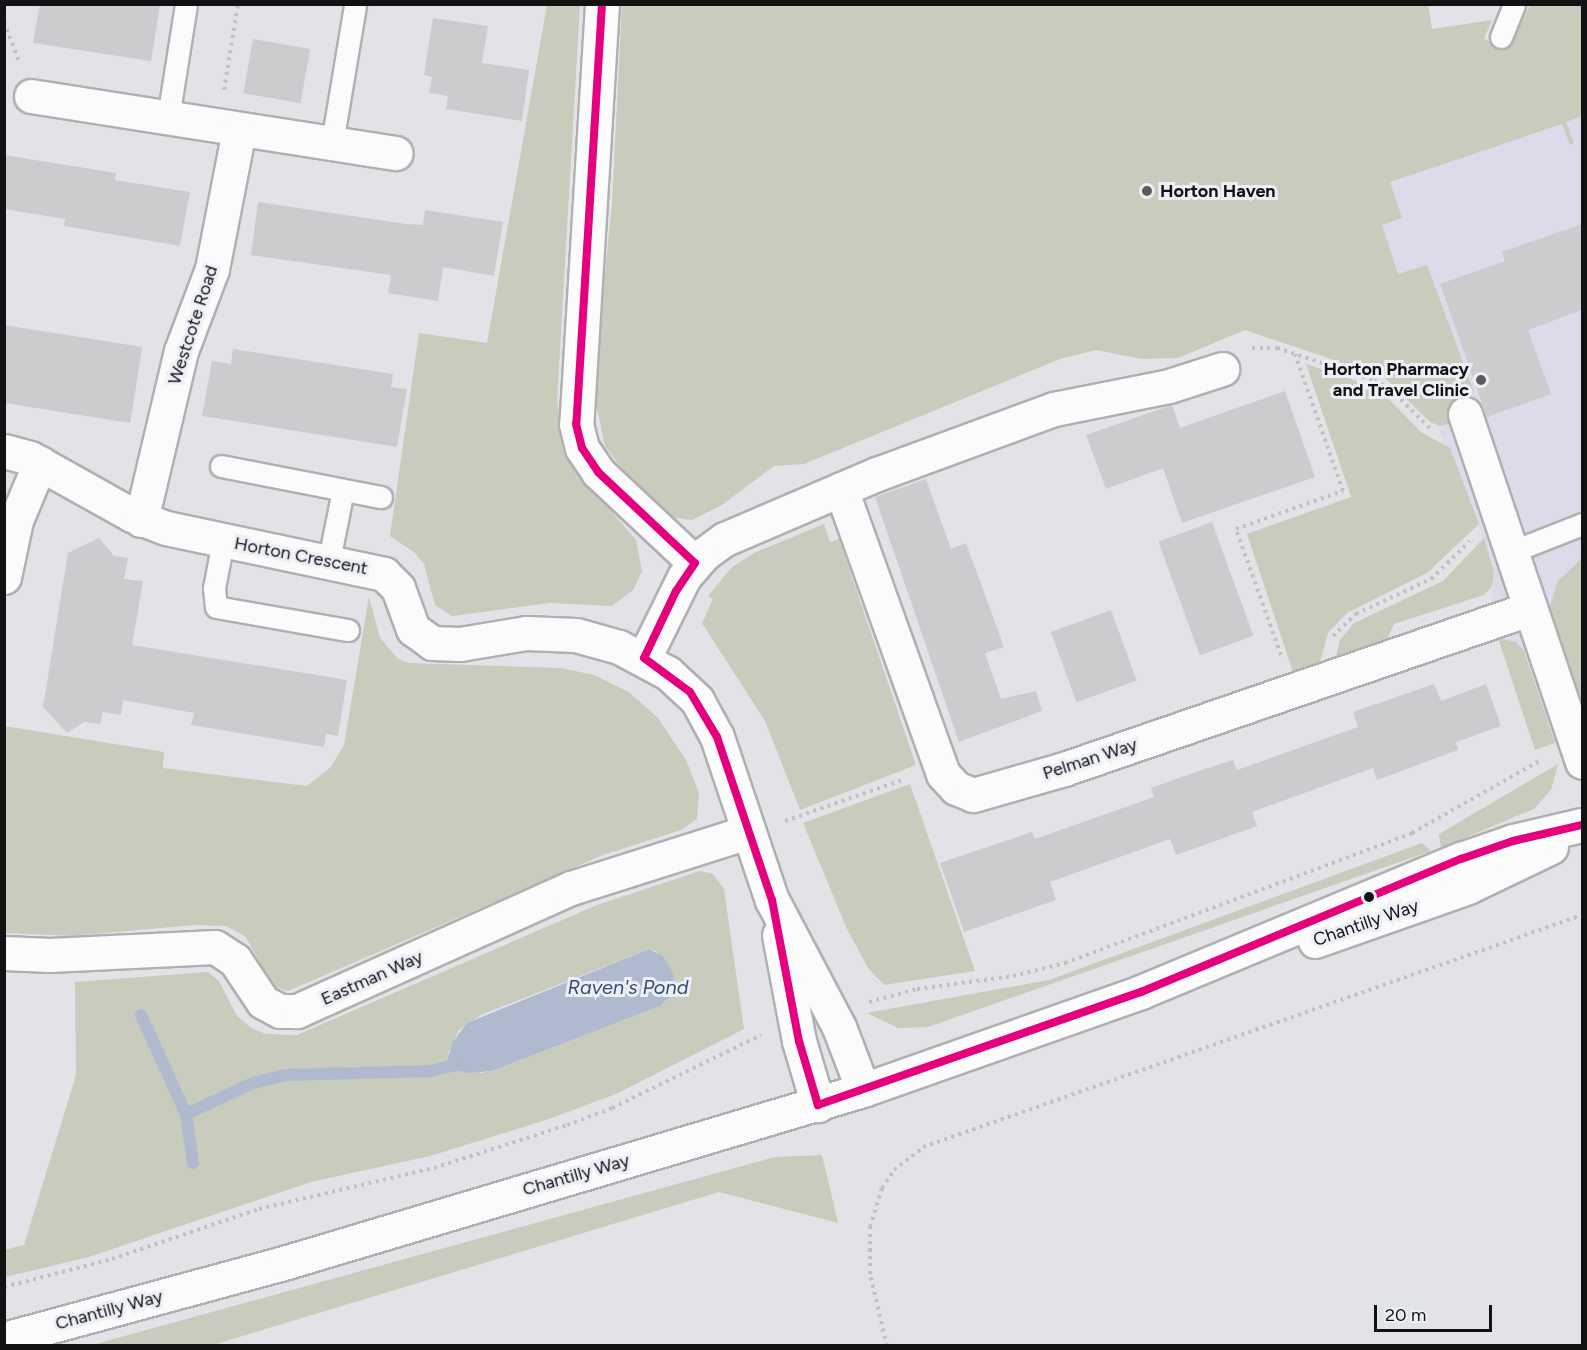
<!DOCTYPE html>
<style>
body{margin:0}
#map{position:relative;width:1587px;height:1350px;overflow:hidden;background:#e2e3e7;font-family:Figtree,sans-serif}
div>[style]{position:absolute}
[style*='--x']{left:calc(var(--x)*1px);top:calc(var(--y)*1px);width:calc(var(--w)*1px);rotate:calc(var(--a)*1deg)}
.commercial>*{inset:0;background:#dcdbe9}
.green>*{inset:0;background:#c9cbbd}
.water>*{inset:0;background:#b0bace}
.stream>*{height:12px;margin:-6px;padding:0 6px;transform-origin:6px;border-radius:6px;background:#b0bace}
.building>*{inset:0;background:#cccbce;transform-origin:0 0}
.path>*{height:4px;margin-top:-2px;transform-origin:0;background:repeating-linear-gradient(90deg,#c1c1c3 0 3px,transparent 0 7.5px)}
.roads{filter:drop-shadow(2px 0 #b0b0b3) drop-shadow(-2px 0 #b0b0b3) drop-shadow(0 2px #b0b0b3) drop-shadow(0 -2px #b0b0b3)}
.service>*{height:21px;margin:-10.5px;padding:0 10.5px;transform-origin:10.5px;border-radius:10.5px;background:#fbfbfb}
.minor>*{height:33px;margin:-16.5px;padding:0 16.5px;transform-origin:16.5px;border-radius:16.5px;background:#fbfbfb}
.tertiary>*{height:33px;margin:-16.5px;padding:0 16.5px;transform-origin:16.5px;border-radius:16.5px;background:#fbfbfb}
.bus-1>*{height:8px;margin:-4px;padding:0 4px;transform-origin:4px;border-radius:4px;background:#e5007d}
.dots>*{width:16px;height:16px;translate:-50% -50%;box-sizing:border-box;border:3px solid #edeff6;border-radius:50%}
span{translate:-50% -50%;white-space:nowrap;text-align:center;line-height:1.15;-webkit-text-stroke:6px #edeff6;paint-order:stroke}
.poi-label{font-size:18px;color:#111214;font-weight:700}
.left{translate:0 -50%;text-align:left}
.right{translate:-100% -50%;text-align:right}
.street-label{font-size:18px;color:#111214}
.water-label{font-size:20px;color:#364b72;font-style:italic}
.frame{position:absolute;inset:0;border:6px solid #111214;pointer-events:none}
.scale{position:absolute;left:1374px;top:1305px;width:118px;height:27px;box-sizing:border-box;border:3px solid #111214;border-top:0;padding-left:8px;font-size:18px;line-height:21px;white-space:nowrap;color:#111214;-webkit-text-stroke:4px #edeff6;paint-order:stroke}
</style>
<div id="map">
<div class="commercial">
<div style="clip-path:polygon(1582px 114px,1582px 733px,1535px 750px,1495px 627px,1491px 577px,1479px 524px,1340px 198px)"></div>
</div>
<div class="green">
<div style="clip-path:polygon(1428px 4px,1432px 29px,1492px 20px,1484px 39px,1509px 48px,1530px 5px,1582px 5px,1582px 116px,1566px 122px,1574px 143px,1570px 145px,1562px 124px,1390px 182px,1402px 218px,1382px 225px,1398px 274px,1427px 265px,1474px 392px,1453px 400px,1460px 421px,1440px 426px,1430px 422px,1384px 377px,1245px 330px,1178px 358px,1142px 359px,1096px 350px,1060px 359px,804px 464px,774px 466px,722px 505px,692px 520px,671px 517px,656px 505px,631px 481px,605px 446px,593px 389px,612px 204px,622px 5px)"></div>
<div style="clip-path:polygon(547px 5px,580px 5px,557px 401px,560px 420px,582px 477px,636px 540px,642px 571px,633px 590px,612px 606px,550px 603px,452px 616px,435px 605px,424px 564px,415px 553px,390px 536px,419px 333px,487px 343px)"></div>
<div style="clip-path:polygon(1306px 364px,1378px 388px,1421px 432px,1450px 448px,1479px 524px,1427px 573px,1347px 613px,1328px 633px,1320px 662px,1293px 672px,1247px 534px,1351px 497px)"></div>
<div style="clip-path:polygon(824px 524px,830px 542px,839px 539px,916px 765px,800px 810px,765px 721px,702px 623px,713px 599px,708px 596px,731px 568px,754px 553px)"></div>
<div style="clip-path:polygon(1484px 538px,1494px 572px,1492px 586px,1484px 595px,1394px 624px,1387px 639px,1336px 656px,1340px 640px,1354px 623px,1443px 581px)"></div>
<div style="clip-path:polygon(1582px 558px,1582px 709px,1550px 606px,1558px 581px)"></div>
<div style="clip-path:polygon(369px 597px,380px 638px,398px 659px,408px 663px,561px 668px,594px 675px,629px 692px,658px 718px,686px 760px,699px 793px,697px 819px,681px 830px,603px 855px,288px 991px,273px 986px,245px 936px,226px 926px,195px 925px,71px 936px,5px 933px,4px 726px,164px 752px,163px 768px,307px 786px,331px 767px,344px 745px)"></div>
<div style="clip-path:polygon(1498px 638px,1516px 642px,1524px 651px,1555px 743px,1535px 750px)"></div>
<div style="clip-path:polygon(1558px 764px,1551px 790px,1534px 809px,1441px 848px,1439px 834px)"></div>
<div style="clip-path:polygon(910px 784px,975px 971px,884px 985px,868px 968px,847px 929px,803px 823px)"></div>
<div style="clip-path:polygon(1422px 843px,1431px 851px,928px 1027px,898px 1028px,867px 1013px,1049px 980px)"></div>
<div style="clip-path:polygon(evenodd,700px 871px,713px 874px,724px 889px,744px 1029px,616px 1094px,549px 1119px,430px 1156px,311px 1182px,89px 1257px,5px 1277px,4px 1250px,24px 1245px,76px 1075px,75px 982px,208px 972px,219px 981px,237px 1016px,251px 1028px,266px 1034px,297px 1035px,597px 905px,700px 871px,649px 949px,656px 951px,674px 975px,673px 993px,660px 1006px,492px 1071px,481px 1073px,448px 1053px,459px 1030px,481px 1015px,649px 949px)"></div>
<div style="clip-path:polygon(822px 1155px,838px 1223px,719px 1192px,213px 1345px,92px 1345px,775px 1157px)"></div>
</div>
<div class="water">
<div style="clip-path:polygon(649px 949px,663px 956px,674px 975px,673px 993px,660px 1006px,492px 1071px,468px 1073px,450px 1068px,447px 1062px,452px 1043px,467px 1023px)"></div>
</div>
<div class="stream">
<div style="--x:141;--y:1015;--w:109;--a:65.6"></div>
<div style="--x:193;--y:1163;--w:49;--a:-98.1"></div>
<div style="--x:186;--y:1114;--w:74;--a:-24.8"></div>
<div style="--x:253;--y:1083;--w:32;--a:-14"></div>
<div style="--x:284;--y:1075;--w:146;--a:-1.6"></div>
<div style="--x:430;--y:1071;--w:36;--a:-13"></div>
</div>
<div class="building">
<div style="clip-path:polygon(40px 4px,160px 4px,151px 61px,33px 43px)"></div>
<div style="clip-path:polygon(433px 18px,488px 26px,482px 63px,529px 70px,522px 121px,446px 109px,448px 96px,429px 93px,432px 77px,424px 75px)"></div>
<div style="left:253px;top:39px;width:58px;height:55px;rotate:10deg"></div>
<div style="clip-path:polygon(4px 155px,116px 173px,115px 180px,190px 192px,180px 246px,64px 226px,65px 219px,4px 209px)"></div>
<div style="clip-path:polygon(258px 202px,406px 224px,423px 225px,425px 210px,503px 222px,494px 276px,443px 267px,438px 301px,388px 293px,391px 275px,251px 255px)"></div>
<div style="clip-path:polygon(1582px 224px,1582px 310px,1528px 330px,1551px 394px,1487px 417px,1440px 284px,1505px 261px,1502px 252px)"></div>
<div style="left:4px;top:325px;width:140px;height:77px;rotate:9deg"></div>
<div style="clip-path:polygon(233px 349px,393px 374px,391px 387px,407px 389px,397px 447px,202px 416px,212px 361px,231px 364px)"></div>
<div style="clip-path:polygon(1285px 391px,1315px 477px,1182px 523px,1163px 468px,1106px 489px,1086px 435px,1172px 405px,1180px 428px)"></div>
<div style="clip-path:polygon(926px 479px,951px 549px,966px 543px,1004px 647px,985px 653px,1001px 699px,1036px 691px,1042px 711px,959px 742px,875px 497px)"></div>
<div style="left:1212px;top:522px;width:121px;height:57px;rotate:70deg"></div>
<div style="clip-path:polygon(99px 538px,114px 556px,128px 558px,124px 579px,143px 581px,132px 645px,347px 680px,338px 736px,326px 734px,324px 747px,191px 725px,194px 713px,123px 700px,121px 715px,103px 712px,100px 724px,84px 722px,67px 733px,43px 707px,68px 553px)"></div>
<div style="left:1111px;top:610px;width:75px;height:64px;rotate:70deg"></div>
<div style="clip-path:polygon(1434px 684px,1441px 701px,1486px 684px,1501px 726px,1456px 742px,1458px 750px,1377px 780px,1373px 768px,1252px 812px,1257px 826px,1176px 855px,1170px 839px,1050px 882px,1056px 900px,964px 932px,940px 863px,1032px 832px,1035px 839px,1154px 797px,1151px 788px,1190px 774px,1233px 760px,1237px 770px,1358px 727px,1353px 712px)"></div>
</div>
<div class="path">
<div style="--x:4;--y:22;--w:42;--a:69"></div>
<div style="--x:224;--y:90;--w:87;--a:-80.8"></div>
<div style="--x:1252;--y:348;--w:25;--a:0"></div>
<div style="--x:1277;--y:348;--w:102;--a:18.3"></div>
<div style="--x:1374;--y:380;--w:18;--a:29"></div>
<div style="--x:1390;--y:389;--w:56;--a:44.3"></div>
<div style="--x:1333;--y:636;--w:32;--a:-44"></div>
<div style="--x:1356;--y:614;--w:83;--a:-25"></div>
<div style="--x:1431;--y:579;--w:54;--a:-44.3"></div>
<div style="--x:1281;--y:655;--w:134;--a:-109.7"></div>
<div style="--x:1236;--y:529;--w:114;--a:-19.6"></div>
<div style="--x:1343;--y:491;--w:145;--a:-109.3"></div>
<div style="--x:785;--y:821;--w:127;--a:-19.3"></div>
<div style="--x:869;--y:1002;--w:50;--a:-15.2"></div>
<div style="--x:917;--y:989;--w:97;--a:-7.7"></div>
<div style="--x:1013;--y:976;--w:54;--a:-14"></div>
<div style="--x:1065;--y:963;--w:371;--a:-20.5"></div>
<div style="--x:1412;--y:833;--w:150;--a:-29.5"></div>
<div style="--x:4;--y:1287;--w:112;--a:-14.5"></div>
<div style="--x:112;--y:1259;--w:155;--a:-18.8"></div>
<div style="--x:259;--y:1209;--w:180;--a:-13.2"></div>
<div style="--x:434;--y:1168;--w:140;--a:-17.9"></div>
<div style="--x:567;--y:1125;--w:48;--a:-20.7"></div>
<div style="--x:612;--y:1108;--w:166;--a:-26.1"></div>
<div style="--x:887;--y:1346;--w:74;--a:-103.3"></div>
<div style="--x:870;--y:1274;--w:47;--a:-90"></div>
<div style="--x:870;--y:1227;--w:41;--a:-72.9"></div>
<div style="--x:882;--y:1188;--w:22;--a:-56"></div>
<div style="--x:894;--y:1170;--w:37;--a:-38"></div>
<div style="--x:923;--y:1147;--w:699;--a:-19.39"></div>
</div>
<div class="roads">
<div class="service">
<div style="--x:1501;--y:37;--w:35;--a:-68"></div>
<div style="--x:168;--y:118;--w:115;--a:-81"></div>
<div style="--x:332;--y:143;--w:139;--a:-80.5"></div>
<div style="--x:221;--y:466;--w:163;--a:11"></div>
<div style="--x:223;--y:541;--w:48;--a:100.8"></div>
<div style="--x:214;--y:588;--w:19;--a:84"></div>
<div style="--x:216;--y:607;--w:134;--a:9.9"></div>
<div style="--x:1511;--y:552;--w:76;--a:-21.5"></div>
<div style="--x:329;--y:560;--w:71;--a:-78.7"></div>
</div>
<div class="minor">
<div style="--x:602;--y:4;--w:421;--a:93.5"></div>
<div style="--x:576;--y:424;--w:25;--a:76"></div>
<div style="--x:582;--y:448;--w:29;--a:56"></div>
<div style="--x:598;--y:472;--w:133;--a:43.2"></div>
<div style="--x:31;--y:96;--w:369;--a:8.9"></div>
<div style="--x:1465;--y:414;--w:367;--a:71.4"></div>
<div style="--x:4;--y:451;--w:27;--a:15"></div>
<div style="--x:30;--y:458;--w:117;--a:29.2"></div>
<div style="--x:132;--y:515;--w:36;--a:21"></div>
<div style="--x:166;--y:528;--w:223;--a:11.9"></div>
<div style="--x:384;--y:574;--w:20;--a:45"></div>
<div style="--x:398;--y:588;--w:44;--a:69.9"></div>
<div style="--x:413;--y:629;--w:24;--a:36"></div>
<div style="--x:432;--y:643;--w:28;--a:2"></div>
<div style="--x:460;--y:644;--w:67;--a:-9.5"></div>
<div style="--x:526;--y:633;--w:50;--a:2.3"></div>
<div style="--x:576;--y:635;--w:45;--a:15.6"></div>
<div style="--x:619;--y:647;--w:55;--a:28"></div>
<div style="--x:668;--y:673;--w:40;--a:43"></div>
<div style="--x:697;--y:700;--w:42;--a:61.6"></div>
<div style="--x:717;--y:737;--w:172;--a:71.4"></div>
<div style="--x:772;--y:900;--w:144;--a:62.2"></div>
<div style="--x:839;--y:1027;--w:67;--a:69.1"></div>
<div style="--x:841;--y:489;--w:303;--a:70.3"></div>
<div style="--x:943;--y:774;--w:19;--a:47"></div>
<div style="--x:956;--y:788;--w:18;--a:22"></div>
<div style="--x:973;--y:795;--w:95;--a:-15.9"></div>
<div style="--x:1064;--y:769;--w:492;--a:-19"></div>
<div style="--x:141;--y:520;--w:174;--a:-76.7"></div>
<div style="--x:181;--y:351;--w:88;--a:-69.3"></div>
<div style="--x:212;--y:269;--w:142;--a:-79"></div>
<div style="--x:4;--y:577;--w:58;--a:-78.1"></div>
<div style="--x:16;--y:520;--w:62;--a:-67.2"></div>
<div style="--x:644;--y:658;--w:90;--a:-63.7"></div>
<div style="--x:684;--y:577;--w:30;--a:-49"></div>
<div style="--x:704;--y:554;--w:26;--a:-36"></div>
<div style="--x:725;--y:539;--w:165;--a:-23.2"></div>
<div style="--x:877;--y:474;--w:189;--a:-20.2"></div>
<div style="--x:1054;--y:409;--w:117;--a:-11.3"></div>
<div style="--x:1169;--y:386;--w:56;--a:-17.8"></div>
<div style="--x:779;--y:935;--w:108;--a:79.3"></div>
<div style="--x:799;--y:1041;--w:67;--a:73.5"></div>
<div style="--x:4;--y:953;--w:46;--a:2.5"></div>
<div style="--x:50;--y:955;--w:165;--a:-2.8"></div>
<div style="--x:215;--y:947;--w:24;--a:33"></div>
<div style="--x:235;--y:960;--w:50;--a:56.3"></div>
<div style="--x:263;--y:1002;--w:19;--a:28"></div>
<div style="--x:280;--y:1011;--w:17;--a:0"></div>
<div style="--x:297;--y:1011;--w:300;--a:-24.2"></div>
<div style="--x:571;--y:888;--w:186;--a:-17.6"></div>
</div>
<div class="tertiary">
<div style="--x:1315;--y:941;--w:162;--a:-19.4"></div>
<div style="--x:1468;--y:887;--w:92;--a:-25.7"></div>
<div style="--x:4;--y:1339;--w:293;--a:-15.2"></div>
<div style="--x:287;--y:1262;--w:601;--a:-16.63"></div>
<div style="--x:863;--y:1090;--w:295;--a:-19.4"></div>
<div style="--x:1141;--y:992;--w:347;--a:-22.6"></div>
<div style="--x:1461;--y:859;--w:55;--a:-19.1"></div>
<div style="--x:1513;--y:841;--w:71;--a:-13.1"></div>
</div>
</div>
<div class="bus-1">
<div style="--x:602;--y:4;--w:421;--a:93.5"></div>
<div style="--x:576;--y:424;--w:25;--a:76"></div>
<div style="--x:582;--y:448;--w:29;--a:56"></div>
<div style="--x:598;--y:472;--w:133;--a:43.2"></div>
<div style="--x:695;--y:563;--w:34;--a:124"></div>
<div style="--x:676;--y:591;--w:74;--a:115.5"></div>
<div style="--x:644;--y:658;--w:57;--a:36.5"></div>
<div style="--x:690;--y:692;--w:52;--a:59"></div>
<div style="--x:717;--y:737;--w:172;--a:71.4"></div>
<div style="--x:772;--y:900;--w:144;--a:79.2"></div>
<div style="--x:799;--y:1041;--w:67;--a:73.5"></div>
<div style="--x:818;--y:1105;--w:342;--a:-19.3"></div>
<div style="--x:1141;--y:992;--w:347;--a:-22.6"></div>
<div style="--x:1461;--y:859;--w:55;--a:-19.1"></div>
<div style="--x:1513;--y:841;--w:71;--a:-13.1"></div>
</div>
<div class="dots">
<div style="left:1147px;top:191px;background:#5a5b5e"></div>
<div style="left:1481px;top:380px;background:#5a5b5e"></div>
<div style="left:1369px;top:897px;background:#111214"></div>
</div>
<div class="poi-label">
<span class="left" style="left:1160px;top:191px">Horton Haven</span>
<span class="right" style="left:1469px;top:380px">Horton Pharmacy<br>and Travel Clinic</span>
</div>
<div class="street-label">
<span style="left:193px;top:325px;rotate:-72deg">Westcote Road</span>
<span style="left:301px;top:556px;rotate:11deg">Horton Crescent</span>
<span style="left:1090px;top:759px;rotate:-18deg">Pelman Way</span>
<span style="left:1366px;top:923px;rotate:-19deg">Chantilly Way</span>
<span style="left:372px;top:978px;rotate:-24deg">Eastman Way</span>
<span style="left:576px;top:1175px;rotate:-16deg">Chantilly Way</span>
<span style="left:109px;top:1310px;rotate:-15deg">Chantilly Way</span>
</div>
<div class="water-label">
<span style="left:628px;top:987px">Raven's Pond</span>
</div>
<div class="frame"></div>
<div class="scale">20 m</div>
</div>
